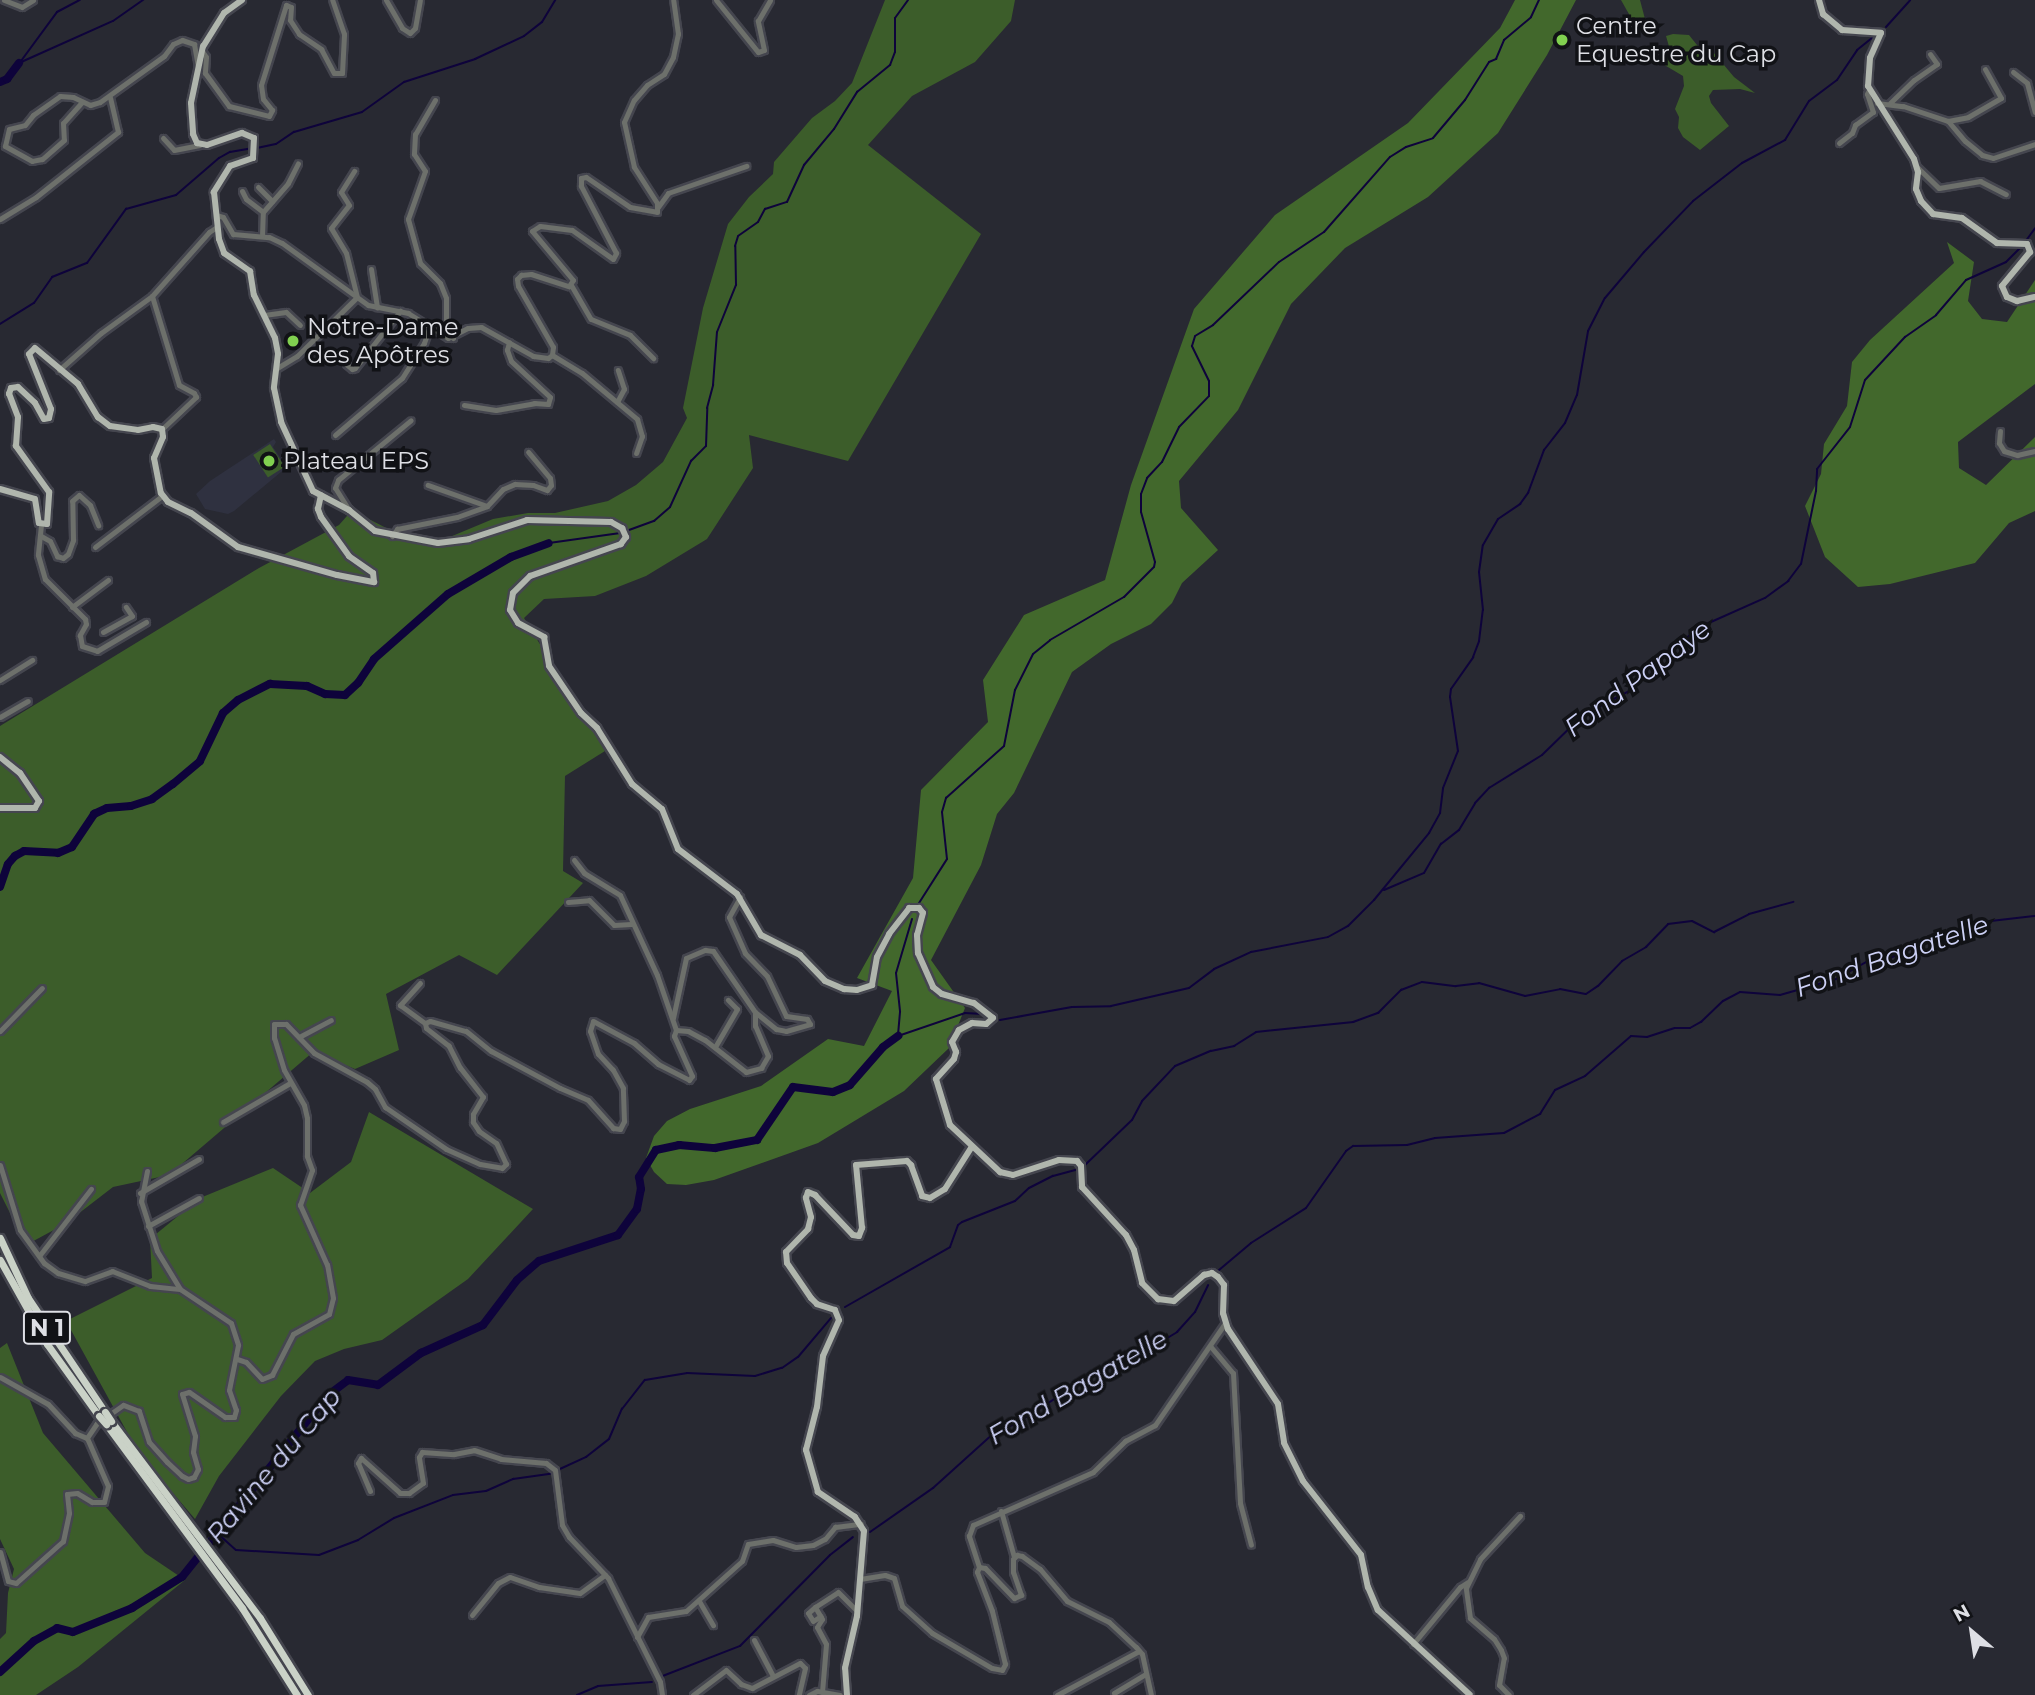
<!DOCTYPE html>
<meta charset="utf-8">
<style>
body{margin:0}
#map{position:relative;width:2035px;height:1695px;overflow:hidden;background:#282932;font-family:Montserrat,sans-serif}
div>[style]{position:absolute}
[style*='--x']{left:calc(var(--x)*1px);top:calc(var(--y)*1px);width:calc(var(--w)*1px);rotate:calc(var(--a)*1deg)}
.built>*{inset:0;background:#2f3140}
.green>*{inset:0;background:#3c5d2a;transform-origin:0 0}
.forest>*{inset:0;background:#42682c}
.stream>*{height:2px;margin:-1px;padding:0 1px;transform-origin:1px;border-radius:1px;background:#0e033b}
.river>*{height:8px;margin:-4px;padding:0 4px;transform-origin:4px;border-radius:4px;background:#0e033b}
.roads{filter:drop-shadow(2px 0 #45464f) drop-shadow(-2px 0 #45464f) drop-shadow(0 2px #45464f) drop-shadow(0 -2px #45464f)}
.minor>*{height:5px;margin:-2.5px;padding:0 2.5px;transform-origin:2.5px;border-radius:2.5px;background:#6d706b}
.major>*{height:6px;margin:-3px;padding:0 3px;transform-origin:3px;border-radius:3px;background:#b0b6ad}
.highway>*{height:7px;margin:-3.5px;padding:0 3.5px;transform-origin:3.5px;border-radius:3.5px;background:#cad2c7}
.bridges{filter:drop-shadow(2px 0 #45464f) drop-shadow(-2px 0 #45464f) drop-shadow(0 2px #45464f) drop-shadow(0 -2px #45464f)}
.highway-bridge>*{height:7px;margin:-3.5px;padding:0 3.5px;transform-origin:3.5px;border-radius:3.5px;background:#cad2c7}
.dots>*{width:19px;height:19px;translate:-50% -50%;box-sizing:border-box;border:4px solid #111216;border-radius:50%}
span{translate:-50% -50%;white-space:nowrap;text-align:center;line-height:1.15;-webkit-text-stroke:7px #111216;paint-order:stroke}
.shield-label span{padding:2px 5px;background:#111216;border:2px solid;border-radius:5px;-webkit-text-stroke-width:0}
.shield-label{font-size:23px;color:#dedfe5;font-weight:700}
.poi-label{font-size:24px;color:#dedfe5}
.left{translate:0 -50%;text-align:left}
.water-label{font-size:26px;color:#cdd1f6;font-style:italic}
.north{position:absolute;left:1937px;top:1597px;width:70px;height:70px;-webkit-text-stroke:5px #111216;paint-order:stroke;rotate:331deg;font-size:19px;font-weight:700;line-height:28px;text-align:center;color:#dedfe5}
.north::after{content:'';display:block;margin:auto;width:24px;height:32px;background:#dedfe5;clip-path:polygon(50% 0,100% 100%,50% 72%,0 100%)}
</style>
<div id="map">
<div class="built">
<div style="clip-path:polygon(274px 439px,276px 442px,273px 447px,287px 467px,234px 511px,228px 514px,205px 509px,196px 494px,210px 481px)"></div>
</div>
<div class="green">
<div style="clip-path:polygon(885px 0,1015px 0,1011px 21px,975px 62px,912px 96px,868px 145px,981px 234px,848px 461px,749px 435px,753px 468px,707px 539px,646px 576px,595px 596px,544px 599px,524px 618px,605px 751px,565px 776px,563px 871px,583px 883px,497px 975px,459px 955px,386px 994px,399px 1050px,355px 1069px,313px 1052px,169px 1175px,113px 1187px,65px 1224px,26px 1245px,0 1193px,0 726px,259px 568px,339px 525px,354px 508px,359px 514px,394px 532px,445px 539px,493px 519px,528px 513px,555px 513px,608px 501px,636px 485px,663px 462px,687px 418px,683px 408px,703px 308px,728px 224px,749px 197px,773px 174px,774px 162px,812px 118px,835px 101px,852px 83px)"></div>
<div style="clip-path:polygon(1621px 0,1640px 0,1645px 19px,1634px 23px)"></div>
<div style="clip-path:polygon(1673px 34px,1689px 35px,1697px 45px,1713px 52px,1734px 77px,1755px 93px,1740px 89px,1713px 90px,1709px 96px,1711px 103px,1729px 126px,1700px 150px,1683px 137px,1678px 128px,1679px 117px,1675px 109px,1684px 86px,1683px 76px,1656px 60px,1655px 57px,1663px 57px,1670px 50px,1666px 36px)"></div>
<div style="left:270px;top:444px;width:27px;height:20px;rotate:57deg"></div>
<div style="clip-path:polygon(369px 1112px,533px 1209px,468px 1279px,382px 1340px,344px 1349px,315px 1361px,281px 1396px,219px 1476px,195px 1519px,138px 1452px,66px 1321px,152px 1278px,150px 1239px,200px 1198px,273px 1168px,310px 1193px,351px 1162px)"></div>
<div style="clip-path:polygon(7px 1343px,43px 1433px,145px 1553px,185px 1580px,78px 1667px,36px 1695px,0 1695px,0 1639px,6px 1633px,8px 1593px,14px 1569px,0 1539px,0 1348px)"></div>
</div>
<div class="forest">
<div style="clip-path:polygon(1515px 0,1576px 0,1547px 55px,1498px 133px,1428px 197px,1345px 248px,1291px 304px,1238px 410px,1179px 481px,1181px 508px,1218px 550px,1182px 583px,1172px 603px,1151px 624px,1111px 644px,1072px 672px,1014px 793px,997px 814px,981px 865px,931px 960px,965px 1008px,949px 1048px,904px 1091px,818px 1143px,714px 1180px,686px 1185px,667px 1184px,654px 1172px,646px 1158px,654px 1136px,667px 1121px,690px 1109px,761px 1086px,828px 1039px,864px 1046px,892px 991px,857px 978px,913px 878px,921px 790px,988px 722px,983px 680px,1024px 615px,1105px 580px,1131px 485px,1194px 309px,1275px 215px,1408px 123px,1500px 28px)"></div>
<div style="clip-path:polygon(1947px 242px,1974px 262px,1968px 301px,1982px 319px,2007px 322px,2035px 280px,2035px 384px,1958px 442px,1959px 468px,1986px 485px,2035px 437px,2035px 511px,2009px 523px,1975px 563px,1890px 584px,1858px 587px,1825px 557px,1805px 506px,1821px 474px,1824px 444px,1847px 406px,1852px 362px,1870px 340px,1954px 263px)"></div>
</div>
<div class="stream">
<div style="--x:1886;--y:27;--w:36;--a:-48"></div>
<div style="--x:21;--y:61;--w:61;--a:-53.7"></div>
<div style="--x:57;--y:12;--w:26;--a:-28"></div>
<div style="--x:19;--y:63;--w:103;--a:-24.1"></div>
<div style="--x:113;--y:21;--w:37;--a:-35"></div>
<div style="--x:257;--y:148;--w:19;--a:-12"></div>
<div style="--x:276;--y:144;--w:22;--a:-34"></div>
<div style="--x:294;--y:132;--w:71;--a:-16.4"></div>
<div style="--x:362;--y:112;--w:52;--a:-35.5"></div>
<div style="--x:404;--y:82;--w:75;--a:-17.9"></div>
<div style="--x:475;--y:59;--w:54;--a:-25.1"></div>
<div style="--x:524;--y:36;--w:23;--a:-38"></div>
<div style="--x:542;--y:22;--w:26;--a:-59"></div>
<div style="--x:2025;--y:242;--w:17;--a:-54"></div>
<div style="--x:0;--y:324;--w:40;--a:-32"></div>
<div style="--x:34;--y:303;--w:32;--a:-55"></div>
<div style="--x:52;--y:277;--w:38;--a:-22"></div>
<div style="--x:87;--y:263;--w:67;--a:-54.2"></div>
<div style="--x:126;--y:209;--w:52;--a:-15.6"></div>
<div style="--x:176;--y:195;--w:57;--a:-40.7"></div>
<div style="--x:219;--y:158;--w:13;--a:-29"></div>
<div style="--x:230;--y:152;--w:22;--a:-10"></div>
<div style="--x:629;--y:530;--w:27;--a:-20"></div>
<div style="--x:654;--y:521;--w:21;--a:-41"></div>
<div style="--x:670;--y:507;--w:51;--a:-65.5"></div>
<div style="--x:691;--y:461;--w:21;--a:-45"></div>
<div style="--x:706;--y:446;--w:38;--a:-88"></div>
<div style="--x:707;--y:408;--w:24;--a:-75"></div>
<div style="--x:713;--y:385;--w:53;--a:-85.7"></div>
<div style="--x:717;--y:332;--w:51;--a:-68"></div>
<div style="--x:736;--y:285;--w:39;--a:-91"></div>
<div style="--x:735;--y:246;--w:10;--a:-73"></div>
<div style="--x:738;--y:236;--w:24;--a:-35"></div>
<div style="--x:758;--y:222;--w:15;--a:-62"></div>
<div style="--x:765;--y:209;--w:23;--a:-18"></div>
<div style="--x:787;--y:202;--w:41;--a:-65.3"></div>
<div style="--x:804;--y:165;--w:47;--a:-50.2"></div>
<div style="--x:834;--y:129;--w:44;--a:-58.1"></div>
<div style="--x:857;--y:92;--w:43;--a:-39.3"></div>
<div style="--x:890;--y:65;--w:14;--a:-69"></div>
<div style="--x:895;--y:52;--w:34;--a:-90"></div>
<div style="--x:895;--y:18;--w:22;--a:-54"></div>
<div style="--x:549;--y:543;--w:72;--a:-8"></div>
<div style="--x:1384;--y:890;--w:43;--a:-23"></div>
<div style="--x:1424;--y:873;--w:34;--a:-60"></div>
<div style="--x:1441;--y:844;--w:23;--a:-38"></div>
<div style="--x:1459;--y:830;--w:31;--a:-59"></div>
<div style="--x:1475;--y:803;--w:21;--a:-47"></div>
<div style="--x:1489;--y:788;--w:62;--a:-31.9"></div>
<div style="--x:1542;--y:755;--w:57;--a:-44.3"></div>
<div style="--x:1583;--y:715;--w:54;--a:-27.5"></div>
<div style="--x:1631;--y:690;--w:35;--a:-51"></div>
<div style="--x:1653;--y:663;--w:61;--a:-37.1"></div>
<div style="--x:1702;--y:626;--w:69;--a:-24"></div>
<div style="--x:1765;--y:598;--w:29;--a:-36"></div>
<div style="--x:1788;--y:581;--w:21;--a:-53"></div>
<div style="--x:1801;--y:564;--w:75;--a:-78.4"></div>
<div style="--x:1816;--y:491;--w:22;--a:-87"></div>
<div style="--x:1817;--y:469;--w:53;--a:-51.8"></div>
<div style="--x:1850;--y:427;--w:49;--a:-72.3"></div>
<div style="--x:1865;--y:380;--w:59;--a:-47.1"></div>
<div style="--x:1905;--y:337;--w:38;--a:-35"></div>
<div style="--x:1936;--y:315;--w:46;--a:-49.4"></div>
<div style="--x:1966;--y:280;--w:44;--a:-24.2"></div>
<div style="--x:2006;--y:262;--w:23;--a:-45"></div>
<div style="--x:919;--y:903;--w:52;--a:-57.5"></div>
<div style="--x:947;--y:859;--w:47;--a:-96.1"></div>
<div style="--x:942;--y:812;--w:15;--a:-74"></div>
<div style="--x:946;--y:798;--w:78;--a:-41.9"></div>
<div style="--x:1004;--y:746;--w:57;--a:-78.9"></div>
<div style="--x:1015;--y:690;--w:40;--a:-63.4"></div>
<div style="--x:1033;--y:654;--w:22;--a:-39"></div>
<div style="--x:1050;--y:640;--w:86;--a:-30.2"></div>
<div style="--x:1124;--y:597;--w:42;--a:-45"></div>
<div style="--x:1154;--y:567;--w:5;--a:-79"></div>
<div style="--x:1155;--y:562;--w:52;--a:-105.6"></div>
<div style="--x:1141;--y:512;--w:18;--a:-90"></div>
<div style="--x:1141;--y:494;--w:17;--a:-69"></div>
<div style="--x:1147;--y:478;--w:22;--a:-47"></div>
<div style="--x:1162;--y:462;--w:39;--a:-64"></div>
<div style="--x:1179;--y:427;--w:43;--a:-45.9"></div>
<div style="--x:1209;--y:396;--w:15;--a:-90"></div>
<div style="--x:1209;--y:381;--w:39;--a:-116"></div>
<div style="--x:1192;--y:346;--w:10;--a:-73"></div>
<div style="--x:1195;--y:336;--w:21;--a:-31"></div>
<div style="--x:1213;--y:325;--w:91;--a:-43.7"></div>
<div style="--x:1279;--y:262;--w:54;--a:-33.7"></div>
<div style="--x:1324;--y:232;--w:100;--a:-48.7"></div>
<div style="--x:1390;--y:157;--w:19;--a:-32"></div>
<div style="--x:1406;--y:147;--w:28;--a:-18"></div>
<div style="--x:1433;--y:138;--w:50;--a:-49.9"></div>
<div style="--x:1465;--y:100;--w:45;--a:-57.7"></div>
<div style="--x:1489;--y:62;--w:8;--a:-23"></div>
<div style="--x:1496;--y:59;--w:21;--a:-67"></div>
<div style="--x:1504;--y:40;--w:35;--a:-40"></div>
<div style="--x:1531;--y:17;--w:19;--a:-65"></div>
<div style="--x:912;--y:919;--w:56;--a:106.5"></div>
<div style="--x:896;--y:973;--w:39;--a:84"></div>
<div style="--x:900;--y:1012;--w:24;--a:95"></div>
<div style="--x:898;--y:1036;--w:71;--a:-18.9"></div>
<div style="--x:965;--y:1013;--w:18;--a:3"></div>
<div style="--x:1000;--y:1020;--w:73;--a:-10.2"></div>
<div style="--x:1072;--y:1007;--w:39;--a:-1"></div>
<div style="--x:1111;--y:1006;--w:80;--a:-13"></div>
<div style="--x:1189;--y:988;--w:31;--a:-37"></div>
<div style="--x:1214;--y:969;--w:41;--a:-24.7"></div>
<div style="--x:1251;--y:952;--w:78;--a:-11"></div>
<div style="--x:1328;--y:937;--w:23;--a:-29"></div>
<div style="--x:1348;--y:926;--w:37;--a:-45"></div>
<div style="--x:1374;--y:900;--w:87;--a:-50.6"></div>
<div style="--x:1429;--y:833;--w:23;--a:-61"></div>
<div style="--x:1440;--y:813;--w:25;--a:-83"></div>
<div style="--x:1443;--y:788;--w:40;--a:-68"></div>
<div style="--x:1458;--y:751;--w:55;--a:-98.4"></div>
<div style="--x:1450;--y:697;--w:8;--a:-83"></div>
<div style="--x:1451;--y:689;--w:39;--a:-55"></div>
<div style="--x:1473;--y:657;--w:17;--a:-69"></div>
<div style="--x:1479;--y:641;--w:31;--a:-83"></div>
<div style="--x:1483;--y:610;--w:38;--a:-96"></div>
<div style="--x:1479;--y:572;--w:27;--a:-82"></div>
<div style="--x:1483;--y:545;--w:30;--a:-60"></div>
<div style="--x:1498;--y:519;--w:27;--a:-34"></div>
<div style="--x:1520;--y:504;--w:14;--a:-54"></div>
<div style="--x:1528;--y:493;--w:46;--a:-69.6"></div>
<div style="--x:1544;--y:450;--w:34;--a:-52"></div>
<div style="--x:1565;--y:423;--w:30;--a:-67"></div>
<div style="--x:1577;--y:395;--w:65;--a:-80.2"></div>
<div style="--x:1588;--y:331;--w:37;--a:-63"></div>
<div style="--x:1605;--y:298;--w:60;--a:-49.7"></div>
<div style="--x:1644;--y:252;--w:71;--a:-46.1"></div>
<div style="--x:1693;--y:201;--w:62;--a:-37.8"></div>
<div style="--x:1742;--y:163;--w:49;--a:-28.1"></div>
<div style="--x:1785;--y:140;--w:46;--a:-58.4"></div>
<div style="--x:1809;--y:101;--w:35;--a:-37"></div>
<div style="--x:1837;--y:80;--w:36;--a:-56"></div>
<div style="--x:1857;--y:50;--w:22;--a:-39"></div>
<div style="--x:1085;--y:1165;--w:65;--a:-43.8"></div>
<div style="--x:1132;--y:1120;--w:21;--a:-62"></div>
<div style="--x:1142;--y:1101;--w:48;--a:-46.7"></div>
<div style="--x:1175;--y:1066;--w:39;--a:-23"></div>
<div style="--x:1211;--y:1051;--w:24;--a:-12"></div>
<div style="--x:1234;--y:1046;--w:26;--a:-32"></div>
<div style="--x:1256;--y:1032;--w:98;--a:-5.9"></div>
<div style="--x:1353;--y:1022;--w:27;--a:-20"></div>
<div style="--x:1378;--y:1013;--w:33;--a:-45"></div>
<div style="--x:1401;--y:990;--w:22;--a:-21"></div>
<div style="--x:1422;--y:982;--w:34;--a:7"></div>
<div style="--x:1456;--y:986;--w:23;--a:-7"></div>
<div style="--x:1479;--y:983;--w:48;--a:15.8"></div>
<div style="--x:1525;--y:996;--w:36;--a:-11"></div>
<div style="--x:1560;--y:989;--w:26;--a:11"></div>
<div style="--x:1586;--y:994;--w:14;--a:-34"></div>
<div style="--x:1598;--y:986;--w:35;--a:-46"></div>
<div style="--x:1622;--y:961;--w:28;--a:-30"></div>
<div style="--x:1646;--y:947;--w:32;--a:-46"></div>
<div style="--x:1668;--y:924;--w:24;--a:-7"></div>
<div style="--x:1692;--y:921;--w:25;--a:27"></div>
<div style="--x:1714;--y:932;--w:39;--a:-27"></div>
<div style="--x:1749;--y:914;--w:46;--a:-15.3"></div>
<div style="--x:1219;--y:1270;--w:42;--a:-40.2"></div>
<div style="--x:1251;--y:1243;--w:65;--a:-32.5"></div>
<div style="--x:1306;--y:1208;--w:70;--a:-54.9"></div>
<div style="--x:1346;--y:1151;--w:9;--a:-36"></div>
<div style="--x:1353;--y:1146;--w:54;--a:-1.1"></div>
<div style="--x:1407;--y:1145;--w:29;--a:-14"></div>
<div style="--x:1435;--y:1138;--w:69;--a:-4.1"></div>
<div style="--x:1504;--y:1133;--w:41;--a:-27.8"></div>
<div style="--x:1540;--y:1114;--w:28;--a:-58"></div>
<div style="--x:1555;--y:1090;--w:33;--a:-25"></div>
<div style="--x:1585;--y:1076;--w:61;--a:-41"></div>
<div style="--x:1631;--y:1036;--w:16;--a:4"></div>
<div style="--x:1647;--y:1037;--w:29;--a:-18"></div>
<div style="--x:1675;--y:1028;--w:15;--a:0"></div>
<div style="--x:1690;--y:1028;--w:13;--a:-29"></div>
<div style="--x:1701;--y:1022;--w:30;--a:-44"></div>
<div style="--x:1723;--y:1001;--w:19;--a:-28"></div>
<div style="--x:1740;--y:992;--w:40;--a:4.3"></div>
<div style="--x:1780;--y:995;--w:58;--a:-15.9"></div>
<div style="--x:1836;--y:979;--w:45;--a:-29.4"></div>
<div style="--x:1875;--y:957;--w:13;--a:9"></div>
<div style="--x:1888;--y:959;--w:54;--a:-25.1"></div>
<div style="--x:1937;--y:936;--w:47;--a:-17.3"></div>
<div style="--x:1982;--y:922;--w:53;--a:-6.5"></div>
<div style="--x:845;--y:1307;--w:121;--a:-29.7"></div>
<div style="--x:950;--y:1247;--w:23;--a:-70"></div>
<div style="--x:958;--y:1225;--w:5;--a:-37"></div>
<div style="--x:962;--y:1222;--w:57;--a:-21.6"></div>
<div style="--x:1015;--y:1201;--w:19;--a:-43"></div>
<div style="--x:1029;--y:1188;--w:27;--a:-27"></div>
<div style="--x:1053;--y:1176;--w:23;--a:-15"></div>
<div style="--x:870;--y:1532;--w:77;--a:-34.9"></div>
<div style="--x:933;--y:1488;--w:84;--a:-42.1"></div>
<div style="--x:995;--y:1432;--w:22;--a:-22"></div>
<div style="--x:1015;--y:1424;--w:123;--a:-32.4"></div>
<div style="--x:1119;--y:1358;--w:31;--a:-17"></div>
<div style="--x:1149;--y:1349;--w:33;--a:-31"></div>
<div style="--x:1177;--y:1332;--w:27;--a:-48"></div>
<div style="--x:1195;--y:1312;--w:30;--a:-64"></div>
<div style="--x:217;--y:1533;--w:25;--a:42"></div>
<div style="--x:236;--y:1550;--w:83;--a:3.4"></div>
<div style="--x:319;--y:1555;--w:42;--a:-21"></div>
<div style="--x:358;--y:1540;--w:42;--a:-31.4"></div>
<div style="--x:394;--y:1518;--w:63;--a:-21.3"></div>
<div style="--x:453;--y:1495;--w:33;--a:-7"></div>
<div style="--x:486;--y:1491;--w:30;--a:-24"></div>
<div style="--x:513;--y:1479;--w:36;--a:-8"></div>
<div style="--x:549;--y:1474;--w:41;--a:-24.7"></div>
<div style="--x:586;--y:1457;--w:29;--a:-38"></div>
<div style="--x:609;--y:1439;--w:33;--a:-67"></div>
<div style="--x:622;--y:1409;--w:37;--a:-52"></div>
<div style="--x:645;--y:1380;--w:43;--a:-9.5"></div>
<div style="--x:687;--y:1373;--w:68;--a:2.5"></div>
<div style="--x:755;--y:1376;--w:28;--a:-17"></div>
<div style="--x:782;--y:1368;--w:19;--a:-35"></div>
<div style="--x:798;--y:1357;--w:51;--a:-49.8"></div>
<div style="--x:660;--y:1677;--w:86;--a:-21.2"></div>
<div style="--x:740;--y:1646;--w:128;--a:-45.3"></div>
<div style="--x:830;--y:1555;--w:29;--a:-38"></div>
<div style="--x:577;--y:1695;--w:23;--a:-23"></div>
<div style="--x:598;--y:1686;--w:54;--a:-4.2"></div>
</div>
<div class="river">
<div style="--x:0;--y:82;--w:8;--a:-23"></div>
<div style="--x:7;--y:79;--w:20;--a:-53"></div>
<div style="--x:0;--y:887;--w:24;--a:-71"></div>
<div style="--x:8;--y:864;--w:11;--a:-49"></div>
<div style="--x:15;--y:856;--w:10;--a:-29"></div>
<div style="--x:24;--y:851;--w:34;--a:3"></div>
<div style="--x:58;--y:853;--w:15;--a:-23"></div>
<div style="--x:72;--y:847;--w:40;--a:-56"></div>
<div style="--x:94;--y:814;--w:14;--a:-25"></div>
<div style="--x:107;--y:808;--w:24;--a:-5"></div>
<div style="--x:131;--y:806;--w:22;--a:-18"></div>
<div style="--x:152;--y:799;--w:26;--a:-36"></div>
<div style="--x:173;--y:784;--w:35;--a:-40"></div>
<div style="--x:200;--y:761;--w:53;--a:-64.4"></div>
<div style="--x:223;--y:713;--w:20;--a:-41"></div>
<div style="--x:238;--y:700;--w:36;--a:-27"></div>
<div style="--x:270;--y:684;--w:37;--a:3"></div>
<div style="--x:307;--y:686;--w:20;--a:24"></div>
<div style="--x:325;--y:694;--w:20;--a:3"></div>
<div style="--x:345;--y:695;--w:18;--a:-43"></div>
<div style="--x:358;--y:683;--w:29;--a:-56"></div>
<div style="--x:374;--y:659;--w:98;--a:-41.3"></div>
<div style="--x:448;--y:594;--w:73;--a:-30.4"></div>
<div style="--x:511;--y:557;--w:40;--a:-20.2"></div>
<div style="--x:0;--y:1672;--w:46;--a:-42.4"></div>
<div style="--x:34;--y:1641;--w:26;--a:-29"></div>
<div style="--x:57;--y:1628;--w:16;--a:14"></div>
<div style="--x:73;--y:1632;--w:64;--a:-22.1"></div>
<div style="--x:132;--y:1608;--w:59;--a:-31.8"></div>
<div style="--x:182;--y:1577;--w:232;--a:-51.3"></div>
<div style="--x:327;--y:1396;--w:26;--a:-37"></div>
<div style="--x:348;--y:1380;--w:30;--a:9"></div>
<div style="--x:378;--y:1385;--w:54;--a:-36.7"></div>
<div style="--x:421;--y:1353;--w:68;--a:-24.3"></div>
<div style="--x:483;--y:1325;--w:56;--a:-52.9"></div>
<div style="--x:517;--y:1280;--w:29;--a:-41"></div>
<div style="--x:539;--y:1261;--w:83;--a:-18.2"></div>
<div style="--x:618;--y:1235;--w:32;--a:-54"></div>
<div style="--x:637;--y:1209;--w:20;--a:-79"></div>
<div style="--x:641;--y:1189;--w:12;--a:-99"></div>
<div style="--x:639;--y:1177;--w:32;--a:-58"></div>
<div style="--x:656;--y:1150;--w:24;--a:-12"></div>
<div style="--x:679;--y:1145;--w:36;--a:5"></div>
<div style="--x:715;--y:1148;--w:43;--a:-10.8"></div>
<div style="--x:757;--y:1140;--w:64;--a:-55.8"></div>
<div style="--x:793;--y:1087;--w:40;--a:7.1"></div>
<div style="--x:833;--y:1092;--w:18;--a:-22"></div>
<div style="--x:850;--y:1085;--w:50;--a:-49"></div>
<div style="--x:883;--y:1047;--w:19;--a:-36"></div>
</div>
<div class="roads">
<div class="minor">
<div style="--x:4;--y:0;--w:19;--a:21"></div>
<div style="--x:22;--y:7;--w:13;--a:-32"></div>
<div style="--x:386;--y:0;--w:32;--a:60"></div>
<div style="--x:402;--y:28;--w:9;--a:32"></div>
<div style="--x:410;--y:33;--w:7;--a:-45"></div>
<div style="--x:415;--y:28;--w:28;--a:-80"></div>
<div style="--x:716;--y:0;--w:67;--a:51.1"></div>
<div style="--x:758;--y:52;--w:6;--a:-18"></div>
<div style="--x:764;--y:50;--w:30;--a:-102"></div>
<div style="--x:758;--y:21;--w:24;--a:-60"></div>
<div style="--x:202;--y:51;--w:7;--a:56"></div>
<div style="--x:206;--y:57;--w:16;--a:94"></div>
<div style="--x:205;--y:73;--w:41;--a:54"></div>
<div style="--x:229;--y:106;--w:41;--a:14"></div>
<div style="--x:269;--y:116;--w:7;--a:-63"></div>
<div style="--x:272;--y:110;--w:14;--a:-129"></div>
<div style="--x:263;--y:99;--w:14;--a:-98"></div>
<div style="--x:261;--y:85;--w:84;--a:-72.6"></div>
<div style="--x:286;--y:5;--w:5;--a:22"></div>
<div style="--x:291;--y:7;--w:13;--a:94"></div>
<div style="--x:290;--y:20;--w:17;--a:57"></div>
<div style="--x:299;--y:34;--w:27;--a:34"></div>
<div style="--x:321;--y:49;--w:27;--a:62"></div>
<div style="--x:334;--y:73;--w:8;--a:0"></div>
<div style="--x:342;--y:73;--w:39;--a:-87"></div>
<div style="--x:344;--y:34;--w:36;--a:-109"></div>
<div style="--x:2013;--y:72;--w:18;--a:38"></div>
<div style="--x:2027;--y:83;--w:30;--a:75"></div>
<div style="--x:435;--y:100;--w:39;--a:120"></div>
<div style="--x:415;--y:134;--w:20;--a:93"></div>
<div style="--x:414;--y:154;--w:20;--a:57"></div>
<div style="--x:425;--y:171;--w:51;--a:109.5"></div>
<div style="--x:408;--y:219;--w:46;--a:74.7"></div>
<div style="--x:420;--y:263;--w:28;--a:45"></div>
<div style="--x:440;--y:283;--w:16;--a:68"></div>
<div style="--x:446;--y:298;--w:28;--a:90"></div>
<div style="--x:446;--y:326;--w:14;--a:60"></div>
<div style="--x:82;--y:102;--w:28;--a:132"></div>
<div style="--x:63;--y:123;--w:17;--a:87"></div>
<div style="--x:64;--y:140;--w:29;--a:139"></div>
<div style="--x:42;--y:159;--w:10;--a:169"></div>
<div style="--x:32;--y:161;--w:31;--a:-151"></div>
<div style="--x:5;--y:146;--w:17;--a:-77"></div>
<div style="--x:9;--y:129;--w:16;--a:-14"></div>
<div style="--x:25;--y:125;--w:13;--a:-51"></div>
<div style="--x:33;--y:115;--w:33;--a:-35"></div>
<div style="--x:60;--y:96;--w:13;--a:4"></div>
<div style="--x:73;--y:97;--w:19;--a:25"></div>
<div style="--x:90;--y:105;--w:10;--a:-17"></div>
<div style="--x:100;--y:102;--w:79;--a:-35.7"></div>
<div style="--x:164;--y:56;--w:15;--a:-53"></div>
<div style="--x:173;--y:44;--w:10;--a:-24"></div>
<div style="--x:182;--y:40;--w:13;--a:18"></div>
<div style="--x:194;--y:44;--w:22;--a:80"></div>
<div style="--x:1877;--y:103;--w:26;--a:7"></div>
<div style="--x:1903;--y:106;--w:47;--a:18.4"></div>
<div style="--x:1948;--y:121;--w:26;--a:50"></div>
<div style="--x:1965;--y:141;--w:22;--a:39"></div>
<div style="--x:1982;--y:155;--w:11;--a:15"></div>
<div style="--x:1993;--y:158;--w:44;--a:-18.4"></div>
<div style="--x:1890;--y:103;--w:33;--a:-44"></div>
<div style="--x:1914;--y:80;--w:28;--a:-35"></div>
<div style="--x:1937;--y:64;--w:12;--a:-125"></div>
<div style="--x:1948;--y:121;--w:20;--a:-11"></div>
<div style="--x:1968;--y:117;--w:38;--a:-30"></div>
<div style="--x:2001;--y:98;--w:33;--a:-119"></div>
<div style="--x:163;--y:138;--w:16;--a:47"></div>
<div style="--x:174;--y:150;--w:26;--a:-11"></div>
<div style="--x:1839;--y:143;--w:16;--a:-38"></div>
<div style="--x:1852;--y:133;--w:9;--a:-69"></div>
<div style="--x:1855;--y:125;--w:22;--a:-36"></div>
<div style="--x:1873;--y:112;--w:19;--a:-108"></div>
<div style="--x:1867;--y:94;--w:4;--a:-63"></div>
<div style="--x:1917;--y:167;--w:30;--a:44"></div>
<div style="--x:1939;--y:188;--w:42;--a:-9.7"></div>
<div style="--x:1980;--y:181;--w:29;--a:27"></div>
<div style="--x:258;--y:187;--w:20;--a:45"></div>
<div style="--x:242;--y:191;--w:9;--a:63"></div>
<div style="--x:246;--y:199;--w:21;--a:37"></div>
<div style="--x:658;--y:207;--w:17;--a:-54"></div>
<div style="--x:668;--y:193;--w:83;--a:-19.1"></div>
<div style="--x:216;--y:215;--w:7;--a:16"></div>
<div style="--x:223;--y:217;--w:20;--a:60"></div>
<div style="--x:233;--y:234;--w:36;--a:5"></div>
<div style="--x:269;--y:237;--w:14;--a:25"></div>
<div style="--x:282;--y:243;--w:106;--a:35.8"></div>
<div style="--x:368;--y:305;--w:41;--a:11.3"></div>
<div style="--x:408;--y:313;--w:47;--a:32"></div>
<div style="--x:448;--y:338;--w:22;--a:-27"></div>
<div style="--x:468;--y:328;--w:13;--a:-4"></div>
<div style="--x:481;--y:327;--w:60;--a:29.1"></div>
<div style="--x:533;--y:356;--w:15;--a:8"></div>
<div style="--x:548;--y:358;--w:5;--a:-37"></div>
<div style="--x:552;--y:355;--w:8;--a:-83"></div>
<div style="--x:553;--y:347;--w:70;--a:-119.8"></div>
<div style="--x:518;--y:286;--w:7;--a:-98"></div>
<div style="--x:517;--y:279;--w:6;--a:-45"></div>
<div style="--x:521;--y:275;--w:10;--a:-6"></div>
<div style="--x:531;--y:274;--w:40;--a:18"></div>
<div style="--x:569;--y:286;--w:7;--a:-56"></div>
<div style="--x:573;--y:280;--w:64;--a:-129.9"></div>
<div style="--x:532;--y:231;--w:9;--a:-32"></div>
<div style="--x:540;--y:226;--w:32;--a:7"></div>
<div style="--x:572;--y:230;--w:50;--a:35.3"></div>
<div style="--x:613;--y:259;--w:7;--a:-63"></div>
<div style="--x:616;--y:253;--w:76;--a:-117.6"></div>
<div style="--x:581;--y:186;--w:8;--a:-90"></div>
<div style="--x:581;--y:178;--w:5;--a:-11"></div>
<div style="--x:586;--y:177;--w:53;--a:34.3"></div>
<div style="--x:630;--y:207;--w:27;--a:10"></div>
<div style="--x:657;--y:212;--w:9;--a:-90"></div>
<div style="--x:657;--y:203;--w:43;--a:-122.6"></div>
<div style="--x:634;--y:167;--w:46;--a:-102.5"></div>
<div style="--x:624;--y:122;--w:24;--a:-66"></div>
<div style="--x:634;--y:100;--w:20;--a:-49"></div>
<div style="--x:647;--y:85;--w:20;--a:-33"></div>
<div style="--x:664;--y:74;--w:19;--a:-62"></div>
<div style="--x:673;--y:57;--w:24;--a:-78"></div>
<div style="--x:678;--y:34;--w:34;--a:-98"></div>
<div style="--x:0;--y:219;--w:42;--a:-31.4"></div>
<div style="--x:36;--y:197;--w:105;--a:-38.4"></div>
<div style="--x:118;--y:132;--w:35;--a:-103"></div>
<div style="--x:262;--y:236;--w:24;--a:-88"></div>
<div style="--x:263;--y:212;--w:38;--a:-49"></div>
<div style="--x:288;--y:183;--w:22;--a:-63"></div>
<div style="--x:371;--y:269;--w:39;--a:81"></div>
<div style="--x:571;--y:285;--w:39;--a:60"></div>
<div style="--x:591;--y:319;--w:42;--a:22.3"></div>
<div style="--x:630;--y:335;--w:33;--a:45"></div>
<div style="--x:264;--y:315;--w:22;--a:-8"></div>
<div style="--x:286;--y:312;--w:19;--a:43"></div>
<div style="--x:552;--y:355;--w:35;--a:31"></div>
<div style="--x:582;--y:373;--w:72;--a:39.9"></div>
<div style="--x:637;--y:419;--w:18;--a:74"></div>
<div style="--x:642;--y:436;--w:18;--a:109"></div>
<div style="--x:346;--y:364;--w:8;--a:40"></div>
<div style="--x:352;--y:369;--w:3;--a:-18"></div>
<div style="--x:355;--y:368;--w:73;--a:-51.7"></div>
<div style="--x:277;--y:368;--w:23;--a:-31"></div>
<div style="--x:297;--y:356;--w:84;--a:-44.5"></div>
<div style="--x:357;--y:297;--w:45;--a:-104"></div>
<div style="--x:346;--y:253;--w:29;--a:-121"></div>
<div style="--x:331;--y:228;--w:29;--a:-52"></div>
<div style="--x:349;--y:205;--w:15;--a:-122"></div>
<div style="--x:341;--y:192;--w:25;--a:-58"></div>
<div style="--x:59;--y:370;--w:56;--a:-41.4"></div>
<div style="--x:101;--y:333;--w:63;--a:-36"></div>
<div style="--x:617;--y:402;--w:15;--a:-62"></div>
<div style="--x:624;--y:389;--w:20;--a:-108"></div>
<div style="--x:464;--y:405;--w:32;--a:9"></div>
<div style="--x:496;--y:410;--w:39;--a:-10"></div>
<div style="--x:534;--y:403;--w:14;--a:4"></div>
<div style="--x:548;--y:404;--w:7;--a:-74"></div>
<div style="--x:550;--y:397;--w:53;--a:-137.3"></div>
<div style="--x:511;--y:361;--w:12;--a:-110"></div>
<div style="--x:507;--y:350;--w:8;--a:-76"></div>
<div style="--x:162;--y:429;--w:47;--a:-43.3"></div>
<div style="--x:196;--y:397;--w:4;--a:-117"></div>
<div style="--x:194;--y:393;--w:17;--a:-152"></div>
<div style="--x:179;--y:385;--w:93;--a:-106.9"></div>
<div style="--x:152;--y:296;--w:86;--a:-48.3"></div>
<div style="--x:209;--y:232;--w:9;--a:-32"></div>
<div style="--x:2000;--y:431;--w:12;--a:95"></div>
<div style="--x:1999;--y:443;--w:9;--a:58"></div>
<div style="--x:2004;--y:451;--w:14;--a:17"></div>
<div style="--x:2017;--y:455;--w:18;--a:-13"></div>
<div style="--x:335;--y:435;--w:88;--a:-40.4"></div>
<div style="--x:402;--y:378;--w:41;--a:-57.8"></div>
<div style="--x:424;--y:343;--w:18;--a:-71"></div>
<div style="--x:487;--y:506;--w:23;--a:-47"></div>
<div style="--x:503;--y:489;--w:13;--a:-23"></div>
<div style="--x:515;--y:484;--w:18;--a:3"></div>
<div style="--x:533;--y:485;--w:15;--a:20"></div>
<div style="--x:547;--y:490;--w:6;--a:-51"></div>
<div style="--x:551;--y:485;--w:7;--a:-98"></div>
<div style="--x:550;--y:478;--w:34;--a:-130"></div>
<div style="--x:349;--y:510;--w:26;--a:-122"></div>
<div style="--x:335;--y:488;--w:9;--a:-69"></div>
<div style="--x:338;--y:480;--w:94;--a:-39.4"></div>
<div style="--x:41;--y:525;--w:30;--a:96"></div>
<div style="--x:38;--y:555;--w:25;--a:74"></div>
<div style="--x:45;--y:579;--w:57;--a:45"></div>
<div style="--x:85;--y:619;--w:5;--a:79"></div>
<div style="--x:86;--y:624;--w:13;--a:119"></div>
<div style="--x:80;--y:635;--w:11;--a:80"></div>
<div style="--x:82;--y:646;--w:16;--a:18"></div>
<div style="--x:97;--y:651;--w:57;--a:-30.6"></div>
<div style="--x:41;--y:536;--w:10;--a:29"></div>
<div style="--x:50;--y:541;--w:17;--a:65"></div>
<div style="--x:57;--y:556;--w:6;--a:18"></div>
<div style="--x:63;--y:558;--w:6;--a:-39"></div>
<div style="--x:68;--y:554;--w:15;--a:-70"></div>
<div style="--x:73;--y:540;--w:39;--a:-91"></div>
<div style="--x:72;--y:501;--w:9;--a:-41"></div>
<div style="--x:79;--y:495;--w:15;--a:42"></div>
<div style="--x:90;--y:505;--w:22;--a:68"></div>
<div style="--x:392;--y:536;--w:9;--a:-54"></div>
<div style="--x:397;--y:529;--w:61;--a:-11.3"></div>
<div style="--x:457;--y:517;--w:32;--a:-20"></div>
<div style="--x:487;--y:506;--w:63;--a:-160.4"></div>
<div style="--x:95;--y:547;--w:84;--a:-37.3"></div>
<div style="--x:72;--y:607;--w:45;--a:-36.9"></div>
<div style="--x:103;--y:632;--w:33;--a:-29"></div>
<div style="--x:132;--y:616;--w:11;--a:-124"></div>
<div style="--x:0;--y:680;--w:38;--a:-32"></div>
<div style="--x:0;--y:717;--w:32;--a:-30"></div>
<div style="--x:574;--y:860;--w:16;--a:52"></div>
<div style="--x:584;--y:873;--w:42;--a:31.4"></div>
<div style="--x:620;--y:895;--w:88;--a:65.2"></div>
<div style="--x:657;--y:975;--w:58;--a:70.9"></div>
<div style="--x:568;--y:902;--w:21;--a:-5"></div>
<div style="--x:589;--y:900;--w:35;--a:45"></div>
<div style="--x:614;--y:925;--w:17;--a:-3"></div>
<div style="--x:420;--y:983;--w:30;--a:132"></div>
<div style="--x:400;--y:1005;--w:31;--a:36"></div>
<div style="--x:673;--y:1018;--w:61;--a:-77.8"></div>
<div style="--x:686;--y:958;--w:21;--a:-23"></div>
<div style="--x:705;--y:950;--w:8;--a:7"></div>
<div style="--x:713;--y:951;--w:74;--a:55.5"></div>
<div style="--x:0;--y:1031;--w:60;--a:-45.7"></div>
<div style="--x:299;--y:1037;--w:36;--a:-28"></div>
<div style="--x:715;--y:1047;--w:44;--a:-59.9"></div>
<div style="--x:737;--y:1009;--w:13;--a:-135"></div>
<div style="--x:223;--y:1122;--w:78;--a:-30.2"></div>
<div style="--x:0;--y:1165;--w:68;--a:72.9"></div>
<div style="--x:20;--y:1230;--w:41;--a:54"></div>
<div style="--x:44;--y:1263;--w:17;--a:36"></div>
<div style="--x:58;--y:1273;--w:28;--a:17"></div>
<div style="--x:85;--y:1281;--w:29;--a:-20"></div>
<div style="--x:112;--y:1271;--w:41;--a:21.5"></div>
<div style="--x:150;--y:1286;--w:30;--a:6"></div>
<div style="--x:180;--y:1289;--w:61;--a:33.7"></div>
<div style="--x:231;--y:1323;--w:23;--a:72"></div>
<div style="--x:238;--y:1345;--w:46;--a:101.3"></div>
<div style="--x:229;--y:1390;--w:21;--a:71"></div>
<div style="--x:236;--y:1410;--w:7;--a:106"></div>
<div style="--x:234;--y:1417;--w:9;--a:180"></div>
<div style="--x:225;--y:1417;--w:44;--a:-145.2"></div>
<div style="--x:189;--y:1392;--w:7;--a:164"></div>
<div style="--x:182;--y:1394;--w:44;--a:72.8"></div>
<div style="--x:195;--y:1436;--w:16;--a:97"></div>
<div style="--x:193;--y:1452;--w:18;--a:74"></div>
<div style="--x:198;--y:1469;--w:9;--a:117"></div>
<div style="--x:194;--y:1477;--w:6;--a:162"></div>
<div style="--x:188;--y:1479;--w:7;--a:-153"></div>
<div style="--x:182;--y:1476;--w:21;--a:-137"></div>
<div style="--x:167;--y:1462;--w:27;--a:-132"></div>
<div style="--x:149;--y:1442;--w:33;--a:-108"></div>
<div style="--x:139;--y:1411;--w:17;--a:-159"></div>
<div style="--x:123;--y:1405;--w:32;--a:145"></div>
<div style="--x:97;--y:1423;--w:18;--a:124"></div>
<div style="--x:87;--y:1438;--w:52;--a:66.4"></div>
<div style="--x:108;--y:1486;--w:16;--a:104"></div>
<div style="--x:104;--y:1502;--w:12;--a:180"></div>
<div style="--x:92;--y:1502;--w:17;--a:-149"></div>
<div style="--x:77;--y:1493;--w:10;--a:174"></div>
<div style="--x:67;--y:1494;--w:19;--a:84"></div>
<div style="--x:69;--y:1513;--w:29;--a:102"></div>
<div style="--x:63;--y:1541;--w:63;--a:138.2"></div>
<div style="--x:16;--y:1583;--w:8;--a:-166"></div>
<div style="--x:8;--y:1581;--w:30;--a:-105"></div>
<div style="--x:147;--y:1171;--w:31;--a:101"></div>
<div style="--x:141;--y:1201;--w:52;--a:72.3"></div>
<div style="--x:157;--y:1251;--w:44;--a:58.8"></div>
<div style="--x:140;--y:1193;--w:68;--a:-30"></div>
<div style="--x:148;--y:1226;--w:58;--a:-28.8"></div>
<div style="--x:39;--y:1256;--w:85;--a:-52.2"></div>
<div style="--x:1211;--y:1347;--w:34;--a:50"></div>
<div style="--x:1233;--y:1373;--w:130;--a:86.9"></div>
<div style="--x:1240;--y:1503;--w:43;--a:75.3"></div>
<div style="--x:237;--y:1359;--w:9;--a:18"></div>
<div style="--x:246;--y:1362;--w:23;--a:47"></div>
<div style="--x:262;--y:1379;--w:11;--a:-22"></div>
<div style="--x:272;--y:1375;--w:46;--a:-62.9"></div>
<div style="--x:293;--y:1334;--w:41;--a:-29.1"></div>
<div style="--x:329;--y:1314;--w:16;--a:-76"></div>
<div style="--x:333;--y:1298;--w:34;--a:-100"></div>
<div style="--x:327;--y:1265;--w:66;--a:-114.2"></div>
<div style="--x:300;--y:1205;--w:37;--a:-71"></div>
<div style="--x:312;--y:1170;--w:15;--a:-110"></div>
<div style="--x:307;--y:1156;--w:38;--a:-90"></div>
<div style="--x:307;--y:1118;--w:13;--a:-103"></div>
<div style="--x:304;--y:1105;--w:40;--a:-119.7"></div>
<div style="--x:284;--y:1070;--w:34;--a:-107"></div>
<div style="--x:274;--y:1038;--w:14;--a:-90"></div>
<div style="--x:274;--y:1024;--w:12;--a:0"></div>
<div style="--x:286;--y:1024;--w:40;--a:46"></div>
<div style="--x:314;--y:1053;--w:60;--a:28.7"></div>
<div style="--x:367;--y:1082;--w:11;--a:41"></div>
<div style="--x:375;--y:1089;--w:21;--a:61"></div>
<div style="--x:385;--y:1107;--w:74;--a:34.5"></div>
<div style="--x:446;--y:1149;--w:37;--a:24"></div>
<div style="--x:480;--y:1164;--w:22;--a:10"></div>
<div style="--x:502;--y:1168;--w:6;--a:-45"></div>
<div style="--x:506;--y:1164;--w:23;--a:-115"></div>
<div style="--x:496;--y:1143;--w:21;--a:-145"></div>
<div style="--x:479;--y:1131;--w:11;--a:-124"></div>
<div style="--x:473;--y:1122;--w:8;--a:-90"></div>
<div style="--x:473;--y:1114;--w:20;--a:-60"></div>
<div style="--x:483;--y:1097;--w:37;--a:-128"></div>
<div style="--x:460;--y:1068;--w:25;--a:-117"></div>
<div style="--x:449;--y:1046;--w:29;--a:-142"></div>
<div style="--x:426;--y:1028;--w:5;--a:-101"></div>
<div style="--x:425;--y:1023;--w:5;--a:-22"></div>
<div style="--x:430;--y:1021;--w:37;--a:16"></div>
<div style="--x:466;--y:1031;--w:32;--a:39"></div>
<div style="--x:491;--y:1051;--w:78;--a:28.2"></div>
<div style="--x:560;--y:1088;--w:30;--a:23"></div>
<div style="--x:588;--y:1100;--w:38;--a:48"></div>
<div style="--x:613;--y:1128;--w:7;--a:8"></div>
<div style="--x:620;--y:1129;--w:9;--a:-63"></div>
<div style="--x:624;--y:1121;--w:33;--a:-92"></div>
<div style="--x:623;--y:1088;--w:21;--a:-119"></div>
<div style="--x:613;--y:1070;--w:22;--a:-133"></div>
<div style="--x:598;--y:1054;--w:24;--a:-109"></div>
<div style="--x:590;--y:1031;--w:10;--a:-73"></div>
<div style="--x:593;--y:1021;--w:47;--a:28.2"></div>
<div style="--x:634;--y:1043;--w:32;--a:41"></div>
<div style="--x:658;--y:1064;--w:35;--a:27"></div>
<div style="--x:689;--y:1080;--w:5;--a:-53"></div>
<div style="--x:692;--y:1076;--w:44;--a:-114.2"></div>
<div style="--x:674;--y:1036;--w:6;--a:-72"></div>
<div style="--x:676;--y:1030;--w:12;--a:5"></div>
<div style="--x:688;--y:1031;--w:19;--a:28"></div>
<div style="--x:705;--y:1040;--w:52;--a:38"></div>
<div style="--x:746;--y:1072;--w:16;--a:-15"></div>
<div style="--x:761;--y:1068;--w:14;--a:-60"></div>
<div style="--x:768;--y:1056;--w:33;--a:-113"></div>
<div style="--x:755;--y:1026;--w:14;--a:-90"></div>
<div style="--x:755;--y:1012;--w:27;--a:39"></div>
<div style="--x:776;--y:1029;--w:10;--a:11"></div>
<div style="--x:786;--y:1031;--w:25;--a:-16"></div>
<div style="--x:810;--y:1024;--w:6;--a:-121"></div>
<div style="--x:807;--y:1019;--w:21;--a:-172"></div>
<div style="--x:786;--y:1016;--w:44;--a:-115.4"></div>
<div style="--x:767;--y:976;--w:32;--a:-134"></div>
<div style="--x:745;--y:953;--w:39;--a:-114"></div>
<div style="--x:729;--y:917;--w:23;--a:-61"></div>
<div style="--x:0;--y:1377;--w:55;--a:29.4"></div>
<div style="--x:48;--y:1404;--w:40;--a:47"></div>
<div style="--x:75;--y:1433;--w:13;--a:23"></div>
<div style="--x:370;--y:1491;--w:30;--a:-113"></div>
<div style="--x:358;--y:1463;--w:6;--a:-59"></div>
<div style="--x:361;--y:1458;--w:52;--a:41.9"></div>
<div style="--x:400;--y:1493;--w:9;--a:0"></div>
<div style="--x:409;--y:1493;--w:17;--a:-36"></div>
<div style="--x:423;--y:1483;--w:26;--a:-99"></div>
<div style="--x:419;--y:1457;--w:6;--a:-59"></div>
<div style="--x:422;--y:1452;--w:32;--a:4"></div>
<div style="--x:454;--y:1454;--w:20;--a:-11"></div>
<div style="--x:474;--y:1450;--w:28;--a:18"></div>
<div style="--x:501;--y:1459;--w:45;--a:5.1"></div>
<div style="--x:546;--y:1463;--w:11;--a:38"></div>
<div style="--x:555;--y:1470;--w:55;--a:82.7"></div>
<div style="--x:562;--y:1525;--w:14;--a:60"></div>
<div style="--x:569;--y:1537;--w:57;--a:46.4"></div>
<div style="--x:608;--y:1578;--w:116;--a:63.4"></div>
<div style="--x:660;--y:1682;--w:13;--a:81"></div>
<div style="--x:1001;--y:1511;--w:48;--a:74.2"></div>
<div style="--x:979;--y:1567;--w:33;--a:-108"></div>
<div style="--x:969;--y:1536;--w:12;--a:-70"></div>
<div style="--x:973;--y:1525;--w:131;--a:-23.8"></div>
<div style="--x:1093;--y:1472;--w:45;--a:-44.1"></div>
<div style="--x:1125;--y:1441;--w:34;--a:-28"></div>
<div style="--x:1155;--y:1425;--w:124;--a:-55.5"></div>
<div style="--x:860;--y:1579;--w:25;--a:-9"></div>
<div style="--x:885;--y:1575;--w:9;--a:18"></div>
<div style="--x:894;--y:1578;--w:29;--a:74"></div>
<div style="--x:902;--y:1606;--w:40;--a:42"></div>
<div style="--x:932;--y:1633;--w:69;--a:30.3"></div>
<div style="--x:992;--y:1668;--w:10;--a:11"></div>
<div style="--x:1002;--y:1670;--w:7;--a:-63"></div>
<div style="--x:1005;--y:1664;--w:55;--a:-103.8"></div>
<div style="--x:992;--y:1611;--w:42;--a:-111"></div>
<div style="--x:977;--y:1572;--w:5;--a:-68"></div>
<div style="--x:979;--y:1567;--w:6;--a:9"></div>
<div style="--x:985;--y:1568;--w:42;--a:46"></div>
<div style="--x:1014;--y:1598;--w:8;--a:-23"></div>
<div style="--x:1021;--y:1595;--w:24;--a:-109"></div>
<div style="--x:1013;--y:1572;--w:13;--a:-90"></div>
<div style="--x:1013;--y:1559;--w:6;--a:-45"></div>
<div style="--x:1017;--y:1555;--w:5;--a:11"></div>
<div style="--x:1022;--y:1556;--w:22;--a:36"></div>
<div style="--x:1040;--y:1569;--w:42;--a:49.8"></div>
<div style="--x:1067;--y:1601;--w:47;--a:26.6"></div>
<div style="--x:1109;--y:1622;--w:37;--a:43"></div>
<div style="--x:1136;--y:1647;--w:9;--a:49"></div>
<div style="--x:1142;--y:1654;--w:42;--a:77.6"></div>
<div style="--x:699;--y:1601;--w:28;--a:60"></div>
<div style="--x:815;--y:1607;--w:9;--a:139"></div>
<div style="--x:808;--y:1613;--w:9;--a:58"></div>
<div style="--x:813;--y:1621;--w:9;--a:-32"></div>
<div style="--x:472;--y:1615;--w:41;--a:-50.9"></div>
<div style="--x:498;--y:1583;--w:13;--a:-27"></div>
<div style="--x:510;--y:1577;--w:31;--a:19"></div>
<div style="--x:539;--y:1587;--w:41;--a:8.3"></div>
<div style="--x:580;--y:1593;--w:31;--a:-36"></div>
<div style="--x:637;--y:1637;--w:23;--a:-61"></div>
<div style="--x:648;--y:1617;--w:38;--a:-9"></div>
<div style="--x:686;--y:1611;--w:75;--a:-41.8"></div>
<div style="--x:742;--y:1561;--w:18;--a:-71"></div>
<div style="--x:748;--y:1544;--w:25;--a:-9"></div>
<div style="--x:773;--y:1540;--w:24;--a:17"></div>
<div style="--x:796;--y:1547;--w:17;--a:-7"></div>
<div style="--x:813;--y:1545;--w:13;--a:-27"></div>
<div style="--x:825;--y:1539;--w:16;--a:-50"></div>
<div style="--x:835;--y:1527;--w:26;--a:-7"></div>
<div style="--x:754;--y:1640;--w:41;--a:62.2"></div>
<div style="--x:1413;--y:1644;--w:74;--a:-50.5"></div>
<div style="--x:1460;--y:1587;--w:9;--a:-32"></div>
<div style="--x:822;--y:1692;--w:48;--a:-85.2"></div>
<div style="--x:826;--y:1644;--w:19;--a:-118"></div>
<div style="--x:817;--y:1627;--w:9;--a:-58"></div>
<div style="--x:822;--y:1619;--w:14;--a:-120"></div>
<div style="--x:815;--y:1607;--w:27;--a:-33"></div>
<div style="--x:838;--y:1592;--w:27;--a:45"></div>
<div style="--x:1114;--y:1693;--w:37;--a:-31"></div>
<div style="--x:693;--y:1695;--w:41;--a:-37.1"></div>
<div style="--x:726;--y:1670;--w:21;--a:43"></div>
<div style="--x:741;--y:1684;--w:12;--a:20"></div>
<div style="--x:752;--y:1688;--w:54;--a:-27.5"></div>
<div style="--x:800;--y:1663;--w:7;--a:45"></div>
<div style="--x:805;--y:1668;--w:28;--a:103"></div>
<div style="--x:809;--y:1695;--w:9;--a:-27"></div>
<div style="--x:817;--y:1691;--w:23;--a:10"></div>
<div style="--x:1057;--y:1695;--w:93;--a:-28.2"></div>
<div style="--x:1509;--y:1695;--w:14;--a:-135"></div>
<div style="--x:1499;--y:1685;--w:27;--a:-80"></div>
<div style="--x:1504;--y:1658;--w:9;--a:-111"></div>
<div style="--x:1501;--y:1650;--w:13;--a:-122"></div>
<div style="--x:1494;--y:1639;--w:32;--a:-139"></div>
<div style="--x:1470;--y:1618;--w:30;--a:-98"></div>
<div style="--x:1466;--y:1588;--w:32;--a:-64"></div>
<div style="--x:1480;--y:1559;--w:59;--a:-47.1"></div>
</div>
<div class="major">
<div style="--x:242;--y:0;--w:22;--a:144"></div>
<div style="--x:224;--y:13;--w:39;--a:122"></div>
<div style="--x:203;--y:46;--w:58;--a:101.9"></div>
<div style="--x:191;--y:103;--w:31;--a:86"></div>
<div style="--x:193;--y:134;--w:10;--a:66"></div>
<div style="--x:197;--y:143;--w:10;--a:11"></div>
<div style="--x:207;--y:145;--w:37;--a:-19"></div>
<div style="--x:242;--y:133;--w:13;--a:23"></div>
<div style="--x:254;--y:138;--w:20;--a:93"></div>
<div style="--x:253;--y:158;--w:24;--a:161"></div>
<div style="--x:230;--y:166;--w:31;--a:122"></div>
<div style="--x:214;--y:192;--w:47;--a:83.9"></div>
<div style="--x:219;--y:239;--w:15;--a:70"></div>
<div style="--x:224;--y:253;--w:32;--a:35"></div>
<div style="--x:250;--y:271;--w:24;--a:81"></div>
<div style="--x:254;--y:295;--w:48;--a:64"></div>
<div style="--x:275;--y:338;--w:16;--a:79"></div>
<div style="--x:278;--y:354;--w:34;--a:97"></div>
<div style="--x:274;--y:388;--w:35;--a:78"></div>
<div style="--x:281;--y:422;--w:76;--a:65.1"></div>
<div style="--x:313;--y:491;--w:41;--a:27.8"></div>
<div style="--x:349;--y:510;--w:33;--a:39"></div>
<div style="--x:375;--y:531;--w:64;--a:10.8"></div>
<div style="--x:438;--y:543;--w:31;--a:-7"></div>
<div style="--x:469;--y:539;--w:61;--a:-18.1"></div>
<div style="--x:527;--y:520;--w:84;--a:1.4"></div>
<div style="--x:611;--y:522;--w:13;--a:29"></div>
<div style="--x:622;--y:528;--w:10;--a:66"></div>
<div style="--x:626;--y:537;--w:9;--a:126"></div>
<div style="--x:621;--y:544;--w:96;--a:160.6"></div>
<div style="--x:530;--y:576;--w:24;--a:135"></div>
<div style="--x:513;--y:593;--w:17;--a:100"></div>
<div style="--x:510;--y:610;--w:15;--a:58"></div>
<div style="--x:518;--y:623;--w:30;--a:28"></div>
<div style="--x:544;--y:637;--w:29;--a:80"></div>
<div style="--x:549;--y:666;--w:57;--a:55.8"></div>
<div style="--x:581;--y:713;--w:22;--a:43"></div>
<div style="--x:597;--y:728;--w:66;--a:58"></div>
<div style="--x:632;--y:784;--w:39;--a:40"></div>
<div style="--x:662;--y:809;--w:43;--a:68.2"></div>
<div style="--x:678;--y:849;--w:74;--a:37.3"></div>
<div style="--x:737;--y:894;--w:48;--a:59.7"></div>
<div style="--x:761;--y:935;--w:44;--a:27.1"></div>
<div style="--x:800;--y:955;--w:36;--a:46"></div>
<div style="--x:825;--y:981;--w:21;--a:23"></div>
<div style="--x:844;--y:989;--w:13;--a:4"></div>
<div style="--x:857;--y:990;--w:16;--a:-18"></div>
<div style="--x:872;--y:985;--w:28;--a:-80"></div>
<div style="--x:877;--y:957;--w:26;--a:-62"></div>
<div style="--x:889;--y:934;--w:33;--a:-52"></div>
<div style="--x:909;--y:908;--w:10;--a:0"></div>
<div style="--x:919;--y:908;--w:6;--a:51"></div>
<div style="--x:923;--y:913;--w:23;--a:105"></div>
<div style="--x:917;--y:935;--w:18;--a:87"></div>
<div style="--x:918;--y:953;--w:37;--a:66"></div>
<div style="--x:933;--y:987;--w:11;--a:38"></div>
<div style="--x:942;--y:994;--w:33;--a:16"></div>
<div style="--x:974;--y:1003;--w:24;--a:38"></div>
<div style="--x:993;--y:1018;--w:9;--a:139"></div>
<div style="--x:986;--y:1024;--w:14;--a:-176"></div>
<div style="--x:972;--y:1023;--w:15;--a:152"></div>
<div style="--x:959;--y:1030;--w:14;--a:120"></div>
<div style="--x:952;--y:1042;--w:11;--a:68"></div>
<div style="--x:956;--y:1052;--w:7;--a:106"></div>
<div style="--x:954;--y:1059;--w:27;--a:132"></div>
<div style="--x:936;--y:1079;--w:48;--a:73.1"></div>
<div style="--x:950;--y:1125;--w:69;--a:43.2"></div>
<div style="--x:1000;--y:1172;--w:13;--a:13"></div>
<div style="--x:1013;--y:1175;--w:48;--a:-18.1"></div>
<div style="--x:1059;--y:1160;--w:18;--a:3"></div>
<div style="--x:1077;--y:1161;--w:6;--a:51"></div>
<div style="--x:1081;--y:1166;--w:21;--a:87"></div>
<div style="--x:1082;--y:1187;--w:65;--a:47.5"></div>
<div style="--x:1126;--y:1235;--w:17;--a:62"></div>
<div style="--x:1134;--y:1250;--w:34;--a:76"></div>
<div style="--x:1142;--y:1283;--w:23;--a:45"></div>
<div style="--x:1158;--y:1299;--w:16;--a:7"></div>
<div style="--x:1174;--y:1301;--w:40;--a:-41"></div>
<div style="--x:1204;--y:1275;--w:8;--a:-14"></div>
<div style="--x:1212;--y:1273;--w:7;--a:34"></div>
<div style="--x:1218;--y:1277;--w:10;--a:53"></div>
<div style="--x:1224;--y:1285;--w:28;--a:92"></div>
<div style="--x:1223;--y:1313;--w:17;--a:73"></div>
<div style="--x:1228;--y:1329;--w:90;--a:56.3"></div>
<div style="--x:1278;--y:1404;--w:39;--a:81"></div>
<div style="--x:1284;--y:1443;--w:42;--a:63.4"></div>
<div style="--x:1303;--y:1481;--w:94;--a:51.9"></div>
<div style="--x:1361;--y:1555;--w:33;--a:78"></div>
<div style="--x:1368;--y:1587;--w:25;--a:67"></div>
<div style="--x:1378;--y:1610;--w:125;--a:42.7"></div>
<div style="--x:1819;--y:0;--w:15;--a:74"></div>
<div style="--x:1823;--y:14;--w:25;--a:40"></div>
<div style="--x:1842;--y:30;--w:39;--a:4"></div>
<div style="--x:1881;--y:33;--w:27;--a:114"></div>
<div style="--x:1870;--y:58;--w:28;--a:94"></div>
<div style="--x:1868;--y:86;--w:86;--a:57.8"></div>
<div style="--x:1914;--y:159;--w:14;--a:73"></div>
<div style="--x:1918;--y:172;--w:17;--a:97"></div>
<div style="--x:1916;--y:189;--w:13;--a:67"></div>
<div style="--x:1921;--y:201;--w:18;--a:47"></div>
<div style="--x:1933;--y:214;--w:29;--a:8"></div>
<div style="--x:1962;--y:218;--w:43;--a:35.5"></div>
<div style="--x:1997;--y:243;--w:30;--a:2"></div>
<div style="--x:2027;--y:244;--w:9;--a:69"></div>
<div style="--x:2030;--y:252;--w:44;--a:129.5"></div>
<div style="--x:2002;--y:286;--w:12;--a:66"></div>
<div style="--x:2007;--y:297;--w:11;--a:22"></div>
<div style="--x:2017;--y:301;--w:18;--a:-13"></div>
<div style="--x:0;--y:489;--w:36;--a:16"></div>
<div style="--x:35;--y:499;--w:24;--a:81"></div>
<div style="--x:39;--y:523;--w:8;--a:7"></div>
<div style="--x:47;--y:524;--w:32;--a:-86"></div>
<div style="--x:49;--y:492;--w:57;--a:-125.7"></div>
<div style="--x:16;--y:446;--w:29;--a:-86"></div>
<div style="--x:18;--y:417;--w:25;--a:-111"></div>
<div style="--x:9;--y:394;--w:6;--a:-72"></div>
<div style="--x:11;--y:388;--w:7;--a:-8"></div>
<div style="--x:18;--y:387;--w:23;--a:43"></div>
<div style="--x:35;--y:403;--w:18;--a:61"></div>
<div style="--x:44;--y:419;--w:5;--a:-11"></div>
<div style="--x:49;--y:418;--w:9;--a:-77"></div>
<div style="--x:51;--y:409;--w:59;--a:-111.8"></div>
<div style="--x:29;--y:354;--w:8;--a:-45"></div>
<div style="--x:35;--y:348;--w:56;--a:39.9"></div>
<div style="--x:78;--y:384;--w:39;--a:59"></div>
<div style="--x:98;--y:417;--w:15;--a:37"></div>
<div style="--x:110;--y:426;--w:28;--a:8"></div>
<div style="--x:138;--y:430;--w:15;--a:-11"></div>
<div style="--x:153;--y:427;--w:9;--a:13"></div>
<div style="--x:162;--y:429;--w:8;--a:83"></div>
<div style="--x:163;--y:437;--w:23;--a:113"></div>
<div style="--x:154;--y:458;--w:36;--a:79"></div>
<div style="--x:161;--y:493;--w:11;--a:52"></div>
<div style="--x:168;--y:502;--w:25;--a:26"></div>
<div style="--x:191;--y:513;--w:58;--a:35.9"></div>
<div style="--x:238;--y:547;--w:103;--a:15.8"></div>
<div style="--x:337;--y:575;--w:38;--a:11"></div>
<div style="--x:374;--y:582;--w:9;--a:-96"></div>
<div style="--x:373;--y:573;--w:29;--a:-145"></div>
<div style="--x:349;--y:556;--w:48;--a:-125.7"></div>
<div style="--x:321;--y:517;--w:9;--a:-111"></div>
<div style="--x:318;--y:509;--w:14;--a:-78"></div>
<div style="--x:0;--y:757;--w:26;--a:39"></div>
<div style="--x:20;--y:773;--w:34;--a:56"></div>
<div style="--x:39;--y:801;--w:8;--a:120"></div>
<div style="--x:35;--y:808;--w:35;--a:180"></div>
<div style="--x:847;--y:1695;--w:27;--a:-94"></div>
<div style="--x:845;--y:1668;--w:53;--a:-77"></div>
<div style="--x:857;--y:1616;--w:85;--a:-85.3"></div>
<div style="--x:864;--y:1531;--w:17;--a:-123"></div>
<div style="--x:855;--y:1517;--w:45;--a:-146"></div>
<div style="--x:818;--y:1492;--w:44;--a:-105.9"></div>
<div style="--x:806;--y:1450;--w:44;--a:-75.7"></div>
<div style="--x:817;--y:1407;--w:51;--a:-83.3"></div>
<div style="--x:823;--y:1356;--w:39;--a:-66"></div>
<div style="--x:839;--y:1320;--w:11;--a:-112"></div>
<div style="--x:835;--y:1310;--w:19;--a:-162"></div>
<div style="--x:817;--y:1304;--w:8;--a:-135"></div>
<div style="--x:811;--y:1298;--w:42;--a:-124.4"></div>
<div style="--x:787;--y:1263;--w:11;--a:-95"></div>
<div style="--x:786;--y:1252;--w:32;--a:-46"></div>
<div style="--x:808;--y:1229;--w:12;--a:-76"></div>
<div style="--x:811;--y:1217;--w:20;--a:-105"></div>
<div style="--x:806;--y:1198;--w:6;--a:-72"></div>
<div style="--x:808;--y:1192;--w:8;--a:23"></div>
<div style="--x:815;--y:1195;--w:55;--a:46.5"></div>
<div style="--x:853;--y:1235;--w:6;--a:9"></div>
<div style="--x:859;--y:1236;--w:9;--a:-69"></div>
<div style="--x:862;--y:1228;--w:63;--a:-95.4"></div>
<div style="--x:856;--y:1165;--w:51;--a:-4.5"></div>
<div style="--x:907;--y:1161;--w:6;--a:45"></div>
<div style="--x:911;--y:1165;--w:33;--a:70"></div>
<div style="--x:922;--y:1196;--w:8;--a:14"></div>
<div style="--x:930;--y:1198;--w:17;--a:-31"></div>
<div style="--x:945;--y:1189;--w:49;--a:-57.6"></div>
</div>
<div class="highway">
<div style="--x:0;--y:1238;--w:66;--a:65"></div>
<div style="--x:28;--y:1298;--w:138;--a:56"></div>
<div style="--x:0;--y:1260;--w:96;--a:60.8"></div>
<div style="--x:47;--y:1344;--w:89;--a:54.2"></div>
<div style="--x:111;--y:1421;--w:247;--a:52.9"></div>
<div style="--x:260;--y:1618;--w:91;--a:58.1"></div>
<div style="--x:106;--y:1424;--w:229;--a:53.5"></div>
<div style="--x:242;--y:1608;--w:103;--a:57.7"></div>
</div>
</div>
<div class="bridges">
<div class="highway-bridge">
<div style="--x:105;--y:1412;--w:11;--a:56"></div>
<div style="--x:99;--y:1416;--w:11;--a:49"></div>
</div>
</div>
<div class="dots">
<div style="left:1562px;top:40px;background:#81d050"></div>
<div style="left:293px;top:341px;background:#81d050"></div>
<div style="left:269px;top:461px;background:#81d050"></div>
</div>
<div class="shield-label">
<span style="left:47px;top:1328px">N 1</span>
</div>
<div class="poi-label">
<span class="left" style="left:1576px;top:40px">Centre<br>Equestre du Cap</span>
<span class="left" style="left:307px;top:341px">Notre-Dame<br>des Apôtres</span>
<span class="left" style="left:283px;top:461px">Plateau EPS</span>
</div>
<div class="water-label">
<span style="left:1638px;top:679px;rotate:-37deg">Fond Papaye</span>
<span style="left:1892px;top:957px;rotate:-19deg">Fond Bagatelle</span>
<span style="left:1078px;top:1388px;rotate:-30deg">Fond Bagatelle</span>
<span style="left:274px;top:1466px;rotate:-50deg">Ravine du Cap</span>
</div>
<div class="north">N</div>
</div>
